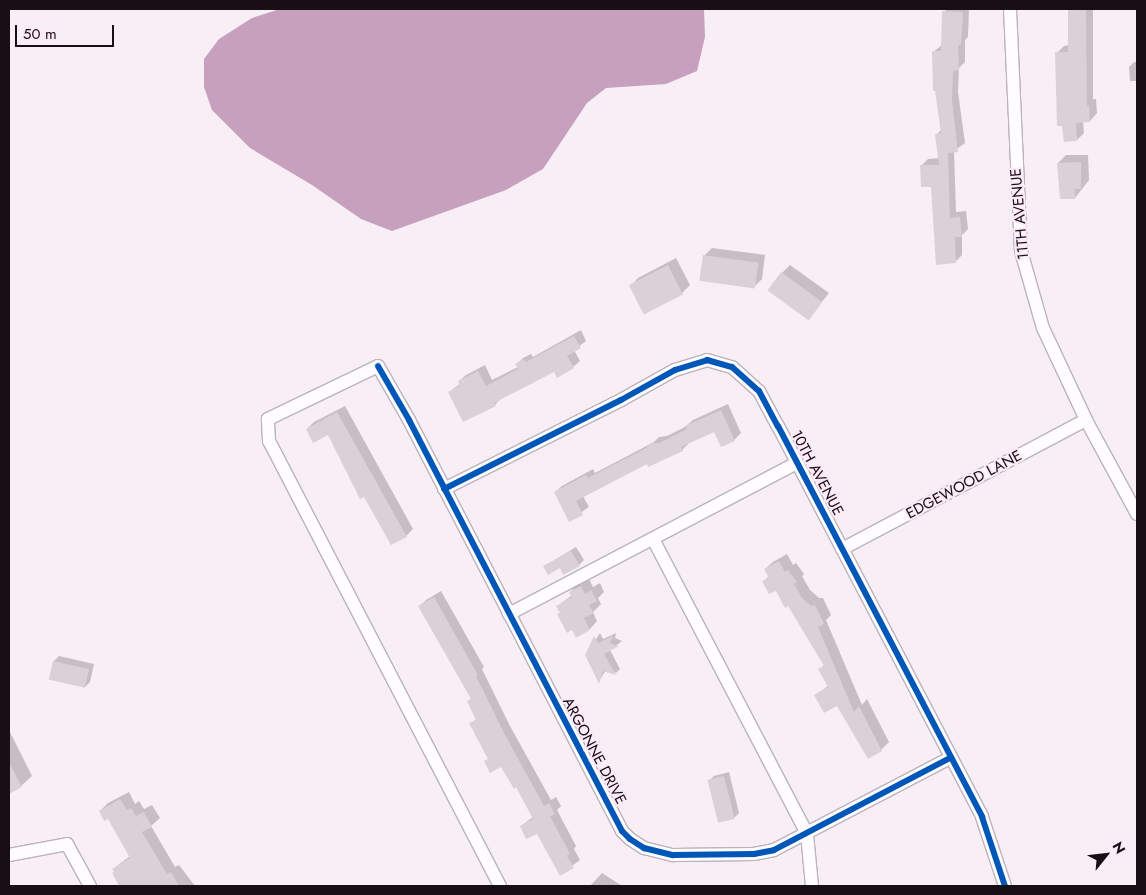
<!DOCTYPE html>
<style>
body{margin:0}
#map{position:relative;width:1146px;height:895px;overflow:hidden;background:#f8eef5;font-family:Jost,sans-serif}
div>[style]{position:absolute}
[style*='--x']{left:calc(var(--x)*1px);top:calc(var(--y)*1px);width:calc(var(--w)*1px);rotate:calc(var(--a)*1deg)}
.water>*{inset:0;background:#c7a0bd}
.shadow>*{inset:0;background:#0003}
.building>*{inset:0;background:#dad0d7;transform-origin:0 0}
.roads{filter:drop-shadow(1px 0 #bcb3ba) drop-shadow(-1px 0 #bcb3ba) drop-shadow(0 1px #bcb3ba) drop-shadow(0 -1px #bcb3ba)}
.minor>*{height:12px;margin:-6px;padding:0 6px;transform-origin:6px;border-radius:6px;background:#fefcfe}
.cycleway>*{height:6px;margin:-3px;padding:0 3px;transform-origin:3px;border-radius:3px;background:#0057b8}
span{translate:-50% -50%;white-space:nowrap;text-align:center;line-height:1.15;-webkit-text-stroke:4px #fceaf7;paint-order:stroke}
.street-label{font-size:15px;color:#180e16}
.frame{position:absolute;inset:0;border:10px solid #180e16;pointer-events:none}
.north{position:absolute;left:1081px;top:830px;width:50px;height:50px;-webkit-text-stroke:4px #fceaf7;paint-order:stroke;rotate:61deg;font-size:14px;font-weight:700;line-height:20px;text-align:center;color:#180e16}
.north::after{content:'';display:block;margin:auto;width:18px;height:22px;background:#180e16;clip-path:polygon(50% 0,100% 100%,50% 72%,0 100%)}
.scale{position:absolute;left:15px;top:25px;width:99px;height:22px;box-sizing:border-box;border:2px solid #180e16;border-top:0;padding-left:6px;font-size:15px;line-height:18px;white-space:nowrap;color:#180e16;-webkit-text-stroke:4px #fceaf7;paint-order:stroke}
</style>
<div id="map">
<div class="water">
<div style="clip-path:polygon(280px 9px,704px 9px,705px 37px,697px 71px,666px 84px,606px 88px,587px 103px,543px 169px,506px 190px,392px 231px,361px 219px,312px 185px,250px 148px,212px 110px,204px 87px,204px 59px,219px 39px,252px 18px)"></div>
</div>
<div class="shadow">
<div style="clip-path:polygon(947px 9px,969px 9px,968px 37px,965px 40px,965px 62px,959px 68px,958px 92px,965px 143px,954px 151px,956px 212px,966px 211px,968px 229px,962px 235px,962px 255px,955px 262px,932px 185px,921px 166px,928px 159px,940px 158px,937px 134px,941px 130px,933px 52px,942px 45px,944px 12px)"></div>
<div style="clip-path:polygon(1070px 9px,1093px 9px,1093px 99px,1096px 99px,1097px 113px,1090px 121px,1083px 121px,1084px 133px,1077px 140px,1057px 53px,1064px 46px,1069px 45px)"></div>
<div style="clip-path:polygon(1134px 62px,1137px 62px,1137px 81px,1130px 81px,1129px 67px)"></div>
<div style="clip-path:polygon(1066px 155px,1088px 155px,1089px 180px,1075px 198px,1058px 163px)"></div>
<div style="clip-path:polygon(712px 248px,765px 255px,762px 279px,754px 287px,704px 256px)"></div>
<div style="clip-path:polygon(676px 258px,690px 285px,682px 293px,631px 286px,638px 278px)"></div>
<div style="clip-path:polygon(790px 265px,829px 293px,809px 318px,782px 273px)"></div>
<div style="clip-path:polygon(581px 330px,586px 341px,574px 350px,580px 361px,573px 367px,554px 371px,501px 398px,495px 405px,449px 392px,460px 384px,459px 381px,466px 375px,485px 365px,492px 380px,518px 367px,517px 364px,523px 358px,531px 354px,533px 357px)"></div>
<div style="clip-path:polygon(728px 404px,741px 433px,734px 440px,715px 431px,689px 443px,682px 450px,648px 462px,583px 496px,589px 507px,570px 520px,555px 492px,562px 486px,593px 469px,595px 473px,654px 442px,659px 437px,667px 436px,685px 427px,693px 420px)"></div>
<div style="clip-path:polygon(345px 406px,413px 529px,406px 536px,328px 433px,307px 429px,314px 422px)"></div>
<div style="clip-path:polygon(576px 547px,584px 560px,579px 565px,545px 566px)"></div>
<div style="clip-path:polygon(787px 554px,793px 565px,796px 563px,804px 574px,802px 576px,810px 590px,819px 598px,823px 598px,831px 615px,826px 620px,862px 705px,867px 699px,889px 742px,881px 750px,838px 704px,815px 696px,829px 685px,820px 669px,825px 664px,788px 605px,777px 589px,764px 581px,769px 576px,765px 569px,773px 562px)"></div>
<div style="clip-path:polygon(589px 579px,593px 587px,600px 583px,604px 592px,598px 598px,601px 604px,593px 612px,597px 621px,590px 629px,577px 636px,558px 606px,572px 595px,570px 592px,578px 584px)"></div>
<div style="clip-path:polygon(441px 591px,484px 667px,482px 669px,510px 726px,551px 800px,556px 797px,561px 806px,557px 810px,576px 846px,574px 849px,580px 860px,561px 874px,538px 832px,521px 826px,533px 817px,517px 785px,502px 765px,485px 762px,489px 758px,471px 724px,477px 718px,468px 701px,472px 698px,419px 607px,426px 600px)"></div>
<div style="clip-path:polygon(600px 633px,603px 639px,616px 633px,615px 638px,622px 641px,610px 650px,620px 669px,616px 673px,606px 670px,599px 681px,586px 655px)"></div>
<div style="clip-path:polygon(59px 656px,94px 664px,90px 682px,85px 687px,50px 679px,54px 661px)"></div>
<div style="clip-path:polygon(9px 730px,32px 776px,21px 786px,9px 793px)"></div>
<div style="clip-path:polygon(729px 772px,739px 813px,734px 818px,709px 781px,714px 776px)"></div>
<div style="clip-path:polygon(129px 792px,135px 804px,139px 801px,144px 809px,152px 805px,160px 818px,151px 826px,175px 867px,179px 865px,195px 886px,154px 886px,151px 882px,141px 886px,130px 882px,121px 886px,113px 874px,115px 872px,113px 869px,130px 856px,109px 817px,100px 811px,108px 803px)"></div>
<div style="clip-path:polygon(602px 873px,622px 886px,590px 886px)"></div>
</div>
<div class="building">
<div style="clip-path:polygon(1068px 9px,1086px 9px,1087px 106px,1089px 105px,1090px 122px,1076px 123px,1077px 141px,1064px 142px,1062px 126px,1057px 126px,1055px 52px,1068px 52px)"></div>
<div style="clip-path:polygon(942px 11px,963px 12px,961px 45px,958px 45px,959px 70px,953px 71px,952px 100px,958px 152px,948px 153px,950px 218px,960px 217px,962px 237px,955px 237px,956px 263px,936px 265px,931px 187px,921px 187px,920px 165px,939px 165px,935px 134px,941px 133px,935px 91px,933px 91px,932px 51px,941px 51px)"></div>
<div style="clip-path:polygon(1081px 162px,1081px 189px,1075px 189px,1075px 199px,1060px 199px,1057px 163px)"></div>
<div style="left:703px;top:255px;width:56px;height:26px;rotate:8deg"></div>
<div style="left:668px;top:265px;width:33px;height:44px;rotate:63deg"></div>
<div style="left:781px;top:272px;width:51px;height:23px;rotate:36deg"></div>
<div style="clip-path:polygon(574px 336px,581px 348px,567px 356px,574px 368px,557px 378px,554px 372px,494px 403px,496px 406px,463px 422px,448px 392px,460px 386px,458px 381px,478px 371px,486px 386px,518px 369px,515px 364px,524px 359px,526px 362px)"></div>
<div style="clip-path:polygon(721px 410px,735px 441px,721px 447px,714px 432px,681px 447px,683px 451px,648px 467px,647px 464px,576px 501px,583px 515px,569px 522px,554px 492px,586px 475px,588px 478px,646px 448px,651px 443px,659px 443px,687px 429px,685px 426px)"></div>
<div style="clip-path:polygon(337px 412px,407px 537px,391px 545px,364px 497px,360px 499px,328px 435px,313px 443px,306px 429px)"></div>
<div style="clip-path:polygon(571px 551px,580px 566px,563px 575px,560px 568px,548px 575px,543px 566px)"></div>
<div style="clip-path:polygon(779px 561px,785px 572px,788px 570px,797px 582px,794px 584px,802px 598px,811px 606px,815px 605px,824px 624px,818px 627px,854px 712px,859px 706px,882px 751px,868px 759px,837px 706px,824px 713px,814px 695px,828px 687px,818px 669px,824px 666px,788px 606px,785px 608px,776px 591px,769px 594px,762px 581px,769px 578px,764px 569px)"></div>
<div style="clip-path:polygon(581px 586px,585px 594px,591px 590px,597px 601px,589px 605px,594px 613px,584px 618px,590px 630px,576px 638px,572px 630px,567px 633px,557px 614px,560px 613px,556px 606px,572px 597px,569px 592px)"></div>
<div style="clip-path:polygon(434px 597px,478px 675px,476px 676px,504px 733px,544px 806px,549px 803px,555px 814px,550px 816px,570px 854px,567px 856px,574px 868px,560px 876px,537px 834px,526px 839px,520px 826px,533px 819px,516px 787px,514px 789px,501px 767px,490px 773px,484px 761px,488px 759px,469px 723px,476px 720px,467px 701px,471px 699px,418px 606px)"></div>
<div style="clip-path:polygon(594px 636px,598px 643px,613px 636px,610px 643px,619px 646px,604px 654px,616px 675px,603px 671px,599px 684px,585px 655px)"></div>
<div style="left:53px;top:661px;width:37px;height:19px;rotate:13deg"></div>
<div style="clip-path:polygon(9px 762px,22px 787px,9px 794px)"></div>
<div style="left:724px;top:776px;width:44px;height:17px;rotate:76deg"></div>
<div style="clip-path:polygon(120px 799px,127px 810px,131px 808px,136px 816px,144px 812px,152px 827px,142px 832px,167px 874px,171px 872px,179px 886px,119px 886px,112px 873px,114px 872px,112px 869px,130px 858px,108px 819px,104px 821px,99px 811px)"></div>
</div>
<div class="roads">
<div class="minor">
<div style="--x:1010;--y:9;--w:242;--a:87.4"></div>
<div style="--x:1021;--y:251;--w:80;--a:74.1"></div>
<div style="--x:1043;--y:328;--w:102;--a:64.9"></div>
<div style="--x:1086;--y:420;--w:107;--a:61.5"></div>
<div style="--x:444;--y:489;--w:198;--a:-26.7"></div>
<div style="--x:621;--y:400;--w:62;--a:-29.1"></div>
<div style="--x:675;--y:370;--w:34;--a:-17"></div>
<div style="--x:707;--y:360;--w:26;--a:16"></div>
<div style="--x:732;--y:367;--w:36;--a:42"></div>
<div style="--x:759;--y:391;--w:40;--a:62"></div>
<div style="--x:778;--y:426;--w:441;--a:62.4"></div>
<div style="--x:982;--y:817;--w:73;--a:71.6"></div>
<div style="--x:653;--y:539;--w:333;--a:62.4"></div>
<div style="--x:807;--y:834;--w:52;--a:84.5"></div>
<div style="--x:842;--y:549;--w:276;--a:-27.9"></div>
<div style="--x:509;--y:614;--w:325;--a:-27.7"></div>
<div style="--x:9;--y:855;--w:59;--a:-10.7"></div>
<div style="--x:67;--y:844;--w:48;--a:61.3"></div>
<div style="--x:500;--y:886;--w:501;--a:-117.43"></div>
<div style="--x:269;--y:441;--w:22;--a:-93"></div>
<div style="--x:268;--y:419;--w:122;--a:-25.7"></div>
<div style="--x:378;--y:366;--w:62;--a:60.1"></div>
<div style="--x:409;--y:420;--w:463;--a:62.6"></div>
<div style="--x:622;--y:831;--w:11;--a:45"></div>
<div style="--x:630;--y:839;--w:17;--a:33"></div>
<div style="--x:644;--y:848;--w:30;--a:14"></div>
<div style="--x:673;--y:855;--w:81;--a:-0.7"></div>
<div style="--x:754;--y:854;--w:20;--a:-11"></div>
<div style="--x:774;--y:850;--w:199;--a:-27.6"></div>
</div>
</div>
<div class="cycleway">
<div style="--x:378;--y:366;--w:62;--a:60.1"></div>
<div style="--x:409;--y:420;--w:463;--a:62.6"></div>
<div style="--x:622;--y:831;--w:11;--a:45"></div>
<div style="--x:630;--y:839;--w:17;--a:33"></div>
<div style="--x:644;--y:848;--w:30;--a:14"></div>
<div style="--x:673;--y:855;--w:81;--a:-0.7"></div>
<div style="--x:754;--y:854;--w:20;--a:-11"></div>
<div style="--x:774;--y:850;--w:199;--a:-27.6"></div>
<div style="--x:444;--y:489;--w:198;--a:-26.7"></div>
<div style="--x:621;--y:400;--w:62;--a:-29.1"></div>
<div style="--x:675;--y:370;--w:34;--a:-17"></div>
<div style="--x:707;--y:360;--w:26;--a:16"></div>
<div style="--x:732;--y:367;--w:36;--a:42"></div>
<div style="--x:759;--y:391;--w:40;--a:62"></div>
<div style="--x:778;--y:426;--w:441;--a:62.4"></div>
<div style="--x:982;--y:817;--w:73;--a:71.6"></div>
</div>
<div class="street-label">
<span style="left:1020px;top:214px;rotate:-95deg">11TH AVENUE</span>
<span style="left:817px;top:473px;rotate:62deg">10TH AVENUE</span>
<span style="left:964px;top:485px;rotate:-28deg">EDGEWOOD LANE</span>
<span style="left:594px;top:751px;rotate:62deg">ARGONNE DRIVE</span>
</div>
<div class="frame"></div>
<div class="north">N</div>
<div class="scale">50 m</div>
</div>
